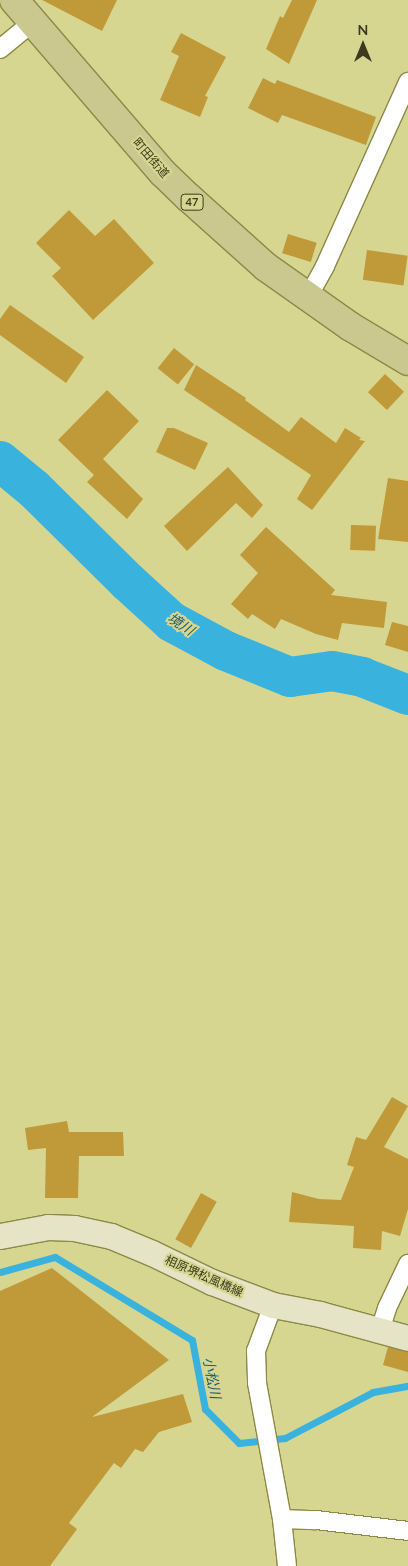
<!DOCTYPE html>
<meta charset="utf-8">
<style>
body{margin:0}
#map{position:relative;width:408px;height:1566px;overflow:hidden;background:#d7d691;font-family:Lato,"Noto Sans JP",sans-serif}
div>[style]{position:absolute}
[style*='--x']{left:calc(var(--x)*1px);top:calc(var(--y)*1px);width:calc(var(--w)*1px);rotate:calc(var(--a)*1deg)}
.stream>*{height:7px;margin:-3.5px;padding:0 3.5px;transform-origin:3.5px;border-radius:3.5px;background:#39b2de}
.river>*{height:40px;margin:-20px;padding:0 20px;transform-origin:20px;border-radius:20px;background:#39b2de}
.building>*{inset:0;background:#c09938;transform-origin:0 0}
.roads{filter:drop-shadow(1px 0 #8b8946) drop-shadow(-1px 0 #8b8946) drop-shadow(0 1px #8b8946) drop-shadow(0 -1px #8b8946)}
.street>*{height:18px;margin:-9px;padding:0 9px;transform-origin:9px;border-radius:9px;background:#fff}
.secondary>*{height:25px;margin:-12.5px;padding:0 12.5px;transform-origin:12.5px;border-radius:12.5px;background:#e5e4c7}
.primary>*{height:28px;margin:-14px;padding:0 14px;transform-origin:14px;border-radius:14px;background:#cac88f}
span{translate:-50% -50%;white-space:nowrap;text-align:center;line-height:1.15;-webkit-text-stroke:4px #d7d691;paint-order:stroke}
.shield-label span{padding:1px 4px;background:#d7d691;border:1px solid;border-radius:4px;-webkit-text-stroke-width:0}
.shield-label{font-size:11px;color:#3b3a1e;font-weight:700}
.street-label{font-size:12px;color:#3b3a1e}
.water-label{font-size:14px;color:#1d5b73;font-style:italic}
.north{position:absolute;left:338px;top:20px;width:50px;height:50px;-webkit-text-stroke:4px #d7d691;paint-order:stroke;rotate:0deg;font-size:14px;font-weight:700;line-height:20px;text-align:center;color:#3b3a1e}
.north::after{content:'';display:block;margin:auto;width:18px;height:22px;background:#3b3a1e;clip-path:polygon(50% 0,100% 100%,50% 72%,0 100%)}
</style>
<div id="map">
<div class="stream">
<div style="--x:0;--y:1272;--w:57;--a:-15.3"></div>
<div style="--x:55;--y:1257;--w:160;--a:31.2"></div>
<div style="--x:192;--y:1340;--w:70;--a:79.3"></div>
<div style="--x:205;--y:1409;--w:48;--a:45"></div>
<div style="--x:239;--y:1443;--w:46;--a:-6.2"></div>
<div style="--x:285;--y:1438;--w:99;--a:-27.6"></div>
<div style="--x:373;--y:1392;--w:36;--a:-10"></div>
</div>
<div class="river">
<div style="--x:0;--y:461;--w:44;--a:39.5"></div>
<div style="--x:34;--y:489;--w:132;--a:44.7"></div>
<div style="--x:128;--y:582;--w:59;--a:42.3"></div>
<div style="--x:172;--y:622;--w:61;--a:28.2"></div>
<div style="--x:226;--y:651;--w:69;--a:22.1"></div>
<div style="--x:290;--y:677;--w:42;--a:-8.1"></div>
<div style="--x:332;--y:671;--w:31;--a:11"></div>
<div style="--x:362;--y:677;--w:49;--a:21.4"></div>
</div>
<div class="building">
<div style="clip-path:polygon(42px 0,117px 0,102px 31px)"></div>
<div style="clip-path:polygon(292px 0,317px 0,289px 64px,266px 49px,280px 16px,283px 18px)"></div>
<div style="clip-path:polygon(181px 33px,226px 57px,205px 96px,208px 97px,200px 117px,160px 100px,179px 56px,171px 52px)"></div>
<div style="clip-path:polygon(263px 78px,275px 84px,277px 80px,376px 117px,366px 145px,282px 115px,278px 123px,248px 108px)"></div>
<div style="clip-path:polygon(69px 210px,95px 236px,114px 219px,154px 263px,93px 320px,52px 276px,61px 268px,36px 243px)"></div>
<div style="left:288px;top:234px;width:30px;height:20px;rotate:17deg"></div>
<div style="left:367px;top:250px;width:41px;height:30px;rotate:8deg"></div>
<div style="clip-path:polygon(10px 305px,84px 357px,66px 383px,0 335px,0 319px)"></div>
<div style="left:174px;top:348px;width:26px;height:26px;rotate:39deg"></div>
<div style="clip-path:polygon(196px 365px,246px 398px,245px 400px,289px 432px,301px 417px,336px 443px,345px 428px,361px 438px,359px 440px,365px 441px,312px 510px,297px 499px,311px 475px,184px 390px)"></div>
<div style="left:385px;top:374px;width:26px;height:25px;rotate:43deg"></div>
<div style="clip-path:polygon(107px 390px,139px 421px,103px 459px,143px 499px,127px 519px,87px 482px,94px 475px,58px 440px)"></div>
<div style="clip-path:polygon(167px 428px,174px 428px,208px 443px,195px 470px,156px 452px)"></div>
<div style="clip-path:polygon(228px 467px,263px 505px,252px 518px,236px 503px,187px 551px,164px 526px)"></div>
<div style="clip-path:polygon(388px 478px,408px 481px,408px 542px,378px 539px)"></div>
<div style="left:351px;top:525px;width:25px;height:25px;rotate:2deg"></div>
<div style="clip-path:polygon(266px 527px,335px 590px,331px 595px,387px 602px,384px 628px,342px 623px,338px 640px,316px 634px,281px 619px,275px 629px,252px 614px,248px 619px,231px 604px,258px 573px,240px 555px)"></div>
<div style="clip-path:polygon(392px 622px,408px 626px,408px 652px,385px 645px)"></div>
<div style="clip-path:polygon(392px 1097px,408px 1106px,384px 1147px,408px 1159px,408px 1209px,400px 1236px,382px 1231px,381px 1250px,353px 1248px,354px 1226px,289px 1222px,292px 1192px,319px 1199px,341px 1200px,354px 1167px,347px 1165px,356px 1137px,366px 1140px)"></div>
<div style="clip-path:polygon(67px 1121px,69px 1132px,123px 1132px,124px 1156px,79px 1156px,78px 1198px,45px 1198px,46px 1148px,28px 1150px,25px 1128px)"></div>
<div style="left:201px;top:1193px;width:18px;height:53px;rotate:29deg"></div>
<div style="clip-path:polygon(52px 1268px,169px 1360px,92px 1417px,183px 1394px,192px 1422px,159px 1432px,143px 1452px,135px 1449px,121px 1468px,114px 1463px,69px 1523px,77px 1529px,50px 1566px,0 1566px,0 1291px)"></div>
<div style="clip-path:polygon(388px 1347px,408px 1352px,408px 1372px,383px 1365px)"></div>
</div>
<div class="roads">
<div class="street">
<div style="--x:0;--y:49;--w:43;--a:-39.3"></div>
<div style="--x:308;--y:297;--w:35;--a:-61"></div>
<div style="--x:325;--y:266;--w:202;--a:-65.7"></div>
<div style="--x:273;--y:1305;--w:49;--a:110.3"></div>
<div style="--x:256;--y:1351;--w:32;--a:88"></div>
<div style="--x:257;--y:1383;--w:138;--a:79.6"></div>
<div style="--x:282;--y:1519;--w:47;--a:83.9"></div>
<div style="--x:380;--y:1330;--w:23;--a:-72"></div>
<div style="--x:387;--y:1308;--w:49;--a:-64.5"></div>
<div style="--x:282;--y:1519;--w:34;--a:2"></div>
<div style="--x:316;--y:1520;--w:93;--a:6.8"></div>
</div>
<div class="secondary">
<div style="--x:0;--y:1236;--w:49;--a:-10.6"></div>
<div style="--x:48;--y:1227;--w:26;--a:2"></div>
<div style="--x:74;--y:1228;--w:38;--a:12"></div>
<div style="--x:111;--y:1236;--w:44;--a:22.5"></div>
<div style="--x:152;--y:1253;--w:67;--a:25.8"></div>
<div style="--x:212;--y:1282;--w:65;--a:20.7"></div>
<div style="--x:273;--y:1305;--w:48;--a:10.8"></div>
<div style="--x:320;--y:1314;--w:91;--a:15.3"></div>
</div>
<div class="primary">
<div style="--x:14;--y:0;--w:228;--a:49.3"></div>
<div style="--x:163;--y:173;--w:35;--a:44"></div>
<div style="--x:188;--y:197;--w:105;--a:41.9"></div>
<div style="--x:266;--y:267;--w:104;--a:35.2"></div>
<div style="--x:351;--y:327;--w:66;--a:30.8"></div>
</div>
</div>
<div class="shield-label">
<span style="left:192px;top:202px">47</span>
</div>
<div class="street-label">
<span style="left:151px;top:158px;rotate:49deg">町田街道</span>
<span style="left:204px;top:1276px;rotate:24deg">相原堺松風橋線</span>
</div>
<div class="water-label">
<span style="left:181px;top:624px;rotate:33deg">境川</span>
<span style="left:212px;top:1378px;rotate:79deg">小松川</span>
</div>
<div class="north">N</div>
</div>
